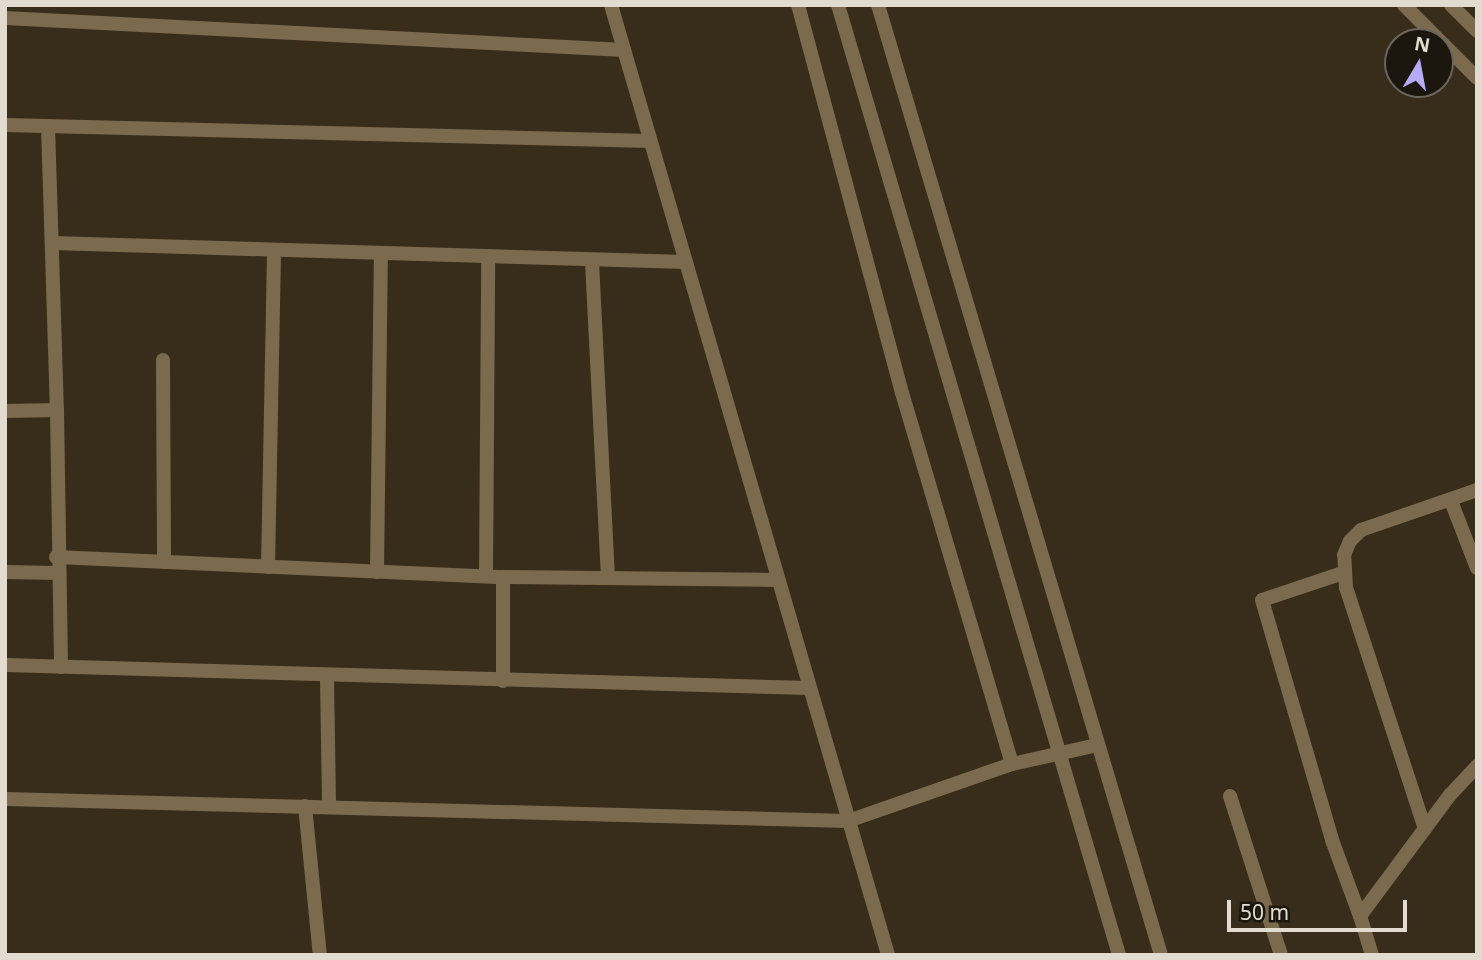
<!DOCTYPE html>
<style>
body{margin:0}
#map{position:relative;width:1482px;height:960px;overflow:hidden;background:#382d1b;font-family:"Noto Sans",sans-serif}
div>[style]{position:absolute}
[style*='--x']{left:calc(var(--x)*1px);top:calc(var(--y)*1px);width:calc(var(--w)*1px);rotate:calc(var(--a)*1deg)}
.minor>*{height:14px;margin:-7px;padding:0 7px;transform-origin:7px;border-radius:7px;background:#7c6a4e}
.tertiary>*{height:14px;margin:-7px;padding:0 7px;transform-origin:7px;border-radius:7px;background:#7c6a4e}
span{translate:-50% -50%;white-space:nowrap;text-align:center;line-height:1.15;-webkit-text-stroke:5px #1b160e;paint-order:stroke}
.frame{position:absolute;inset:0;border:7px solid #e2dbd0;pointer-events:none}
.north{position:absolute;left:1384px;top:28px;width:70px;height:70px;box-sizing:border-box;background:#1b160e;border:2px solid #6b655c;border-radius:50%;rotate:10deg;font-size:19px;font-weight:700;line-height:28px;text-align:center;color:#e2dbd0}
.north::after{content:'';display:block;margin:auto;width:24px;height:32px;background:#b4acf9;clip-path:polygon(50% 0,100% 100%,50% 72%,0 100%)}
.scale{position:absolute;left:1227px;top:900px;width:180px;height:32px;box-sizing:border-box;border:4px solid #e2dbd0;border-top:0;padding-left:9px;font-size:21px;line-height:24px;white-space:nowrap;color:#e2dbd0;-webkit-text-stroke:5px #1b160e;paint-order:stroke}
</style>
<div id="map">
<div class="minor">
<div style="--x:611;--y:5;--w:990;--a:73.74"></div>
<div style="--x:5;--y:18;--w:620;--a:2.96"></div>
<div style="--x:5;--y:125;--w:645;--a:1.42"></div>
<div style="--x:48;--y:126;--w:284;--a:88.2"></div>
<div style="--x:52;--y:243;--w:634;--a:1.72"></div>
<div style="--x:592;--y:262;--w:315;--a:87.1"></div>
<div style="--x:163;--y:360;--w:202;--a:89.7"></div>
<div style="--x:5;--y:411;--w:52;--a:-1.1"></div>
<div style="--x:57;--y:410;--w:257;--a:89.1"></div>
<div style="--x:1451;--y:501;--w:72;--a:68.8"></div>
<div style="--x:56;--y:557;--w:447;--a:2.6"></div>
<div style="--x:503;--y:577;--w:104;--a:90"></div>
<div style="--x:268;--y:567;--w:317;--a:-88.9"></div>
<div style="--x:5;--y:572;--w:52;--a:1.1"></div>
<div style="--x:377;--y:572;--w:319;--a:-89.3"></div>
<div style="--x:1343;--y:573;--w:85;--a:161.6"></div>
<div style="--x:1262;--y:600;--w:250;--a:73.7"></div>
<div style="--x:1332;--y:840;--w:81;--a:69.8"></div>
<div style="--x:486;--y:576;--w:320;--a:-89.6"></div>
<div style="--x:503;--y:577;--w:275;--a:0.6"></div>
<div style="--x:5;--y:665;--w:804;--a:1.64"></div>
<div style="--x:327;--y:677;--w:130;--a:89.1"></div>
<div style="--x:1012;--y:764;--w:88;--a:-12.5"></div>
<div style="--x:1230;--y:796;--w:167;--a:72.2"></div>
<div style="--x:5;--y:799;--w:843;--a:1.49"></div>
<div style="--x:848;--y:821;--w:174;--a:-19.2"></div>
<div style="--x:1012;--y:764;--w:387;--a:-106.5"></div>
<div style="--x:902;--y:393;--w:402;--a:-105"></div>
<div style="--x:305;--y:806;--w:150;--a:84.3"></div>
<div style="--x:1425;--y:829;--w:254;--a:-108.1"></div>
<div style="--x:1346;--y:588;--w:33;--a:-93"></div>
<div style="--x:1344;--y:555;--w:15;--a:-67"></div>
<div style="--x:1350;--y:541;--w:16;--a:-45"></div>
<div style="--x:1361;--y:530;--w:123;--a:-19"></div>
<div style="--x:1372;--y:955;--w:41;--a:-107.1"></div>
<div style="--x:1360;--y:916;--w:151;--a:-53.4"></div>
<div style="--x:1450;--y:795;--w:40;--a:-47"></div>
</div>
<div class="tertiary">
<div style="--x:838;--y:5;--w:991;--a:73.52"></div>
<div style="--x:878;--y:5;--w:991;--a:73.41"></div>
<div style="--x:1404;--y:5;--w:103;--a:45"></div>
<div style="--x:1451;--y:5;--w:37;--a:45"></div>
</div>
<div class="frame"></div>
<div class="north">N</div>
<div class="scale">50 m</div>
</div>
